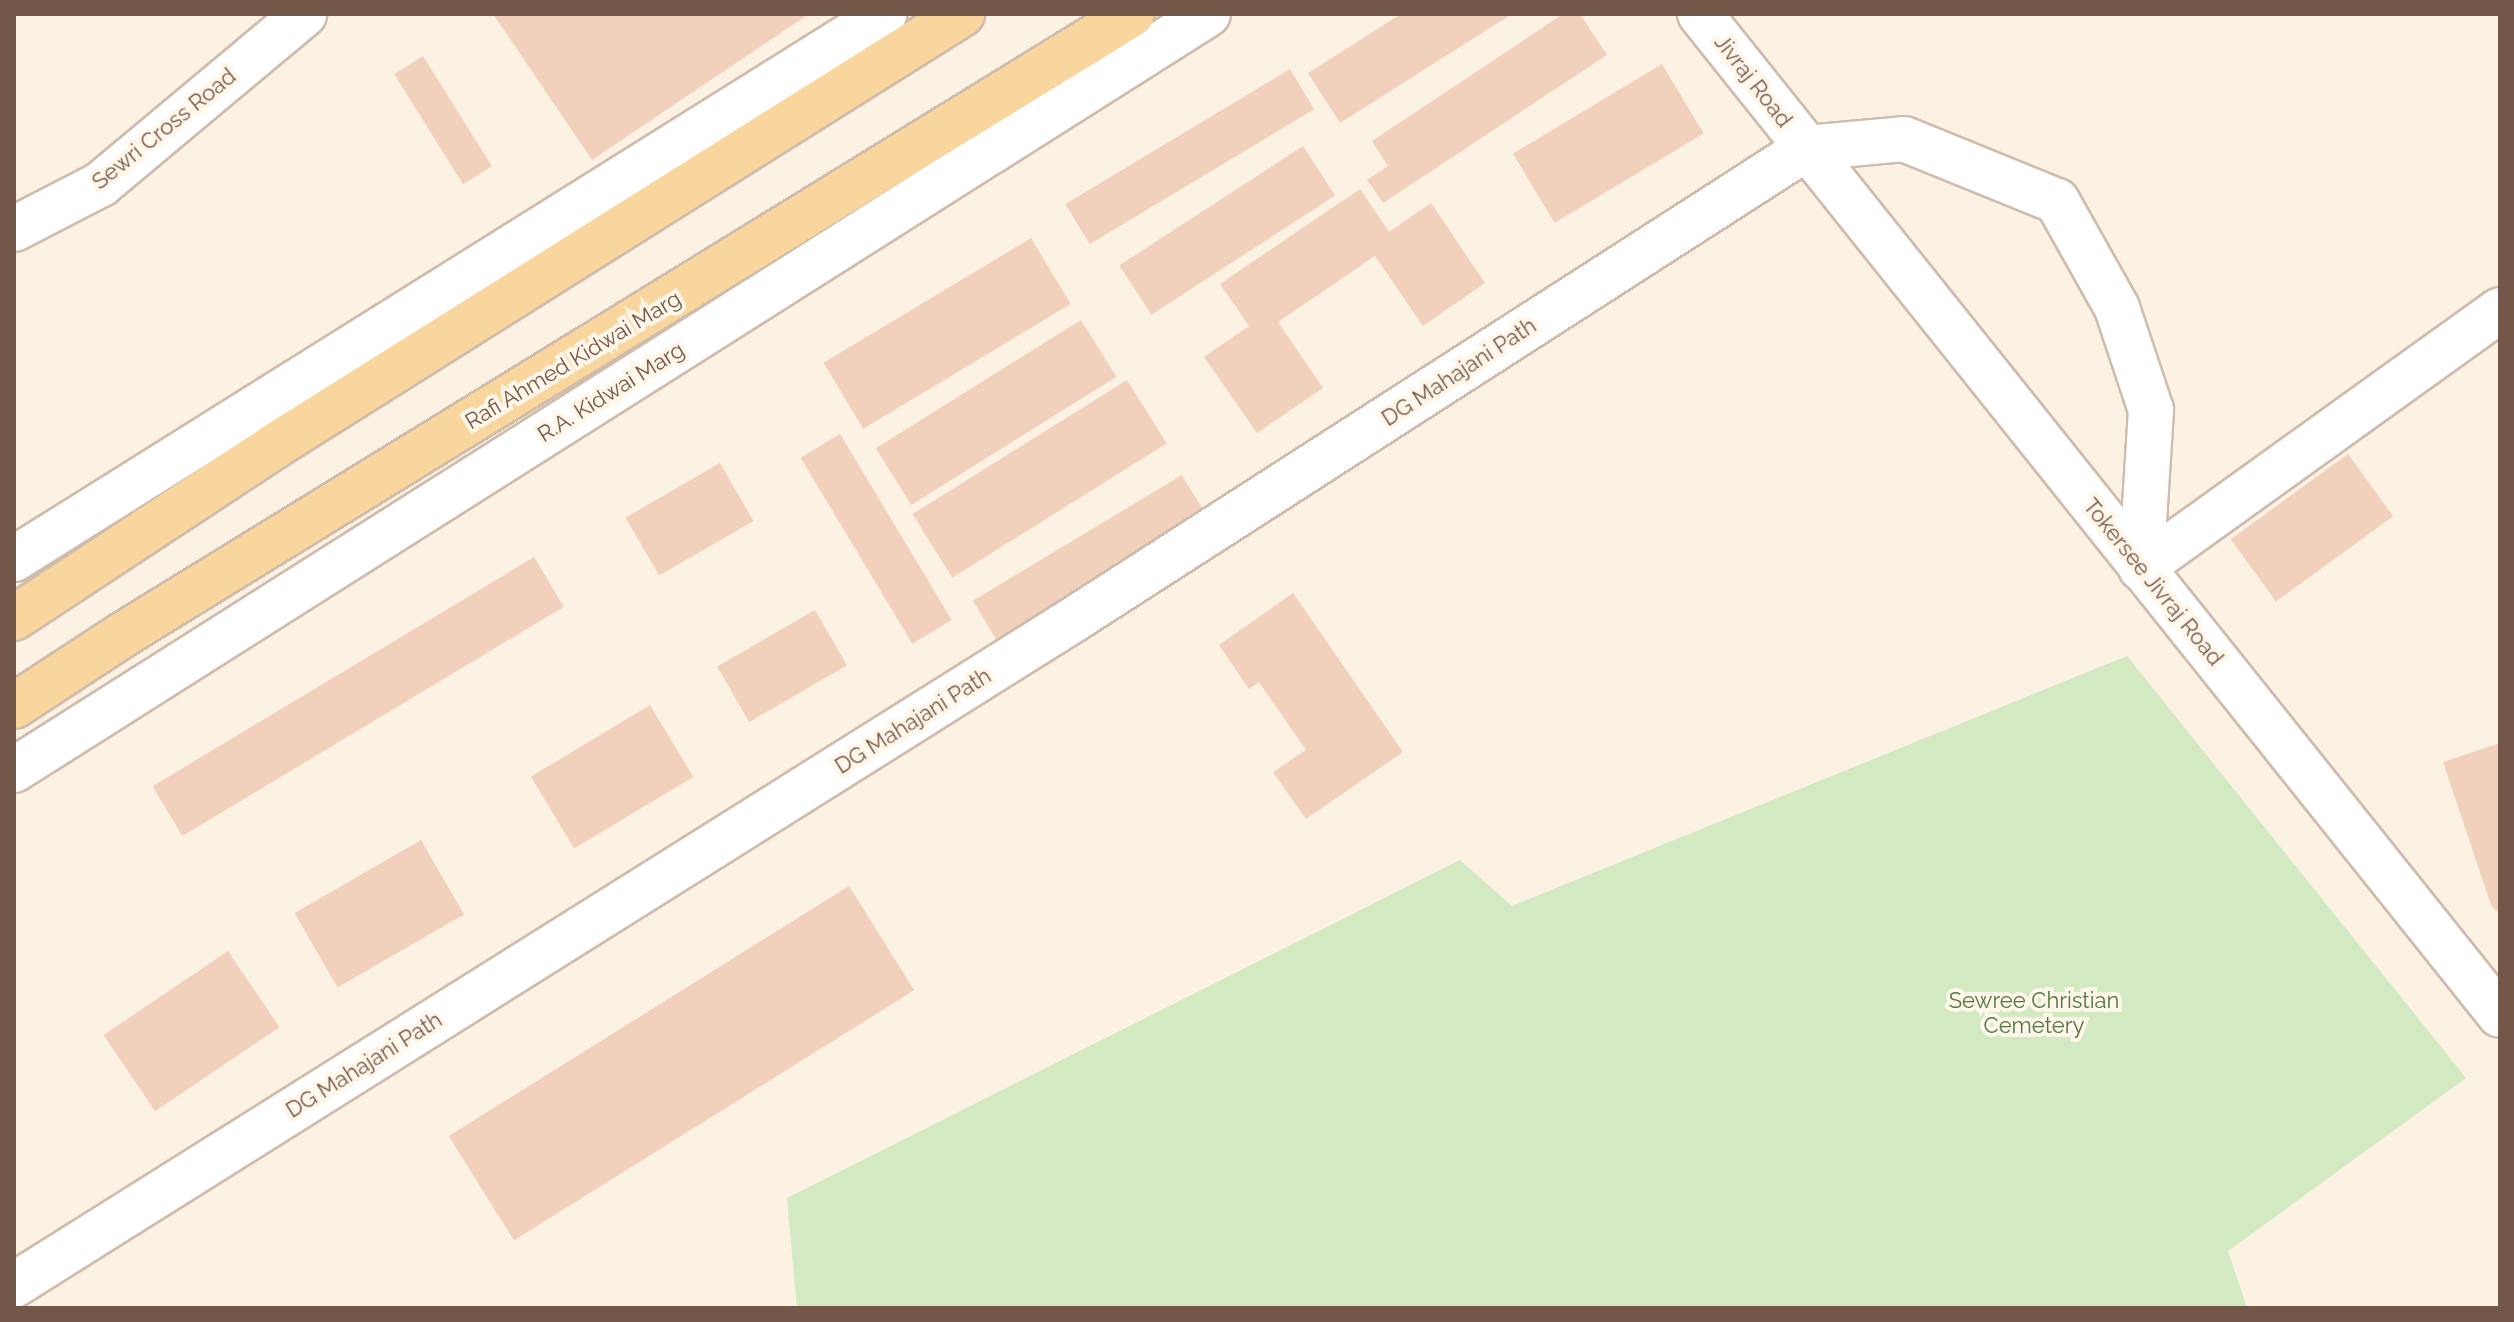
<!DOCTYPE html>
<style>
body{margin:0}
#map{position:relative;width:2514px;height:1322px;overflow:hidden;background:#fcf2e4;font-family:Raleway,sans-serif}
div>[style]{position:absolute}
[style*='--x']{left:calc(var(--x)*1px);top:calc(var(--y)*1px);width:calc(var(--w)*1px);rotate:calc(var(--a)*1deg)}
.green>*{inset:0;background:#d2e9c2}
.building>*{inset:0;background:#f1d0bc;transform-origin:0 0}
.roads{filter:drop-shadow(2px 0 #cfbcad) drop-shadow(-2px 0 #cfbcad) drop-shadow(0 2px #cfbcad) drop-shadow(0 -2px #cfbcad)}
.minor>*{height:44px;margin:-22px;padding:0 22px;transform-origin:22px;border-radius:22px;background:#fff}
.major>*{height:44px;margin:-22px;padding:0 22px;transform-origin:22px;border-radius:22px;background:#f9d69d}
span{translate:-50% -50%;white-space:nowrap;text-align:center;line-height:1.15;-webkit-text-stroke:8px #fff6ea;paint-order:stroke}
.street-label{font-size:22px;color:#73584a}
.park-label{font-size:22px;color:#537942}
.frame{position:absolute;inset:0;border:16px solid #73584a;pointer-events:none}
</style>
<div id="map">
<div class="green">
<div style="clip-path:polygon(2127px 656px,2466px 1078px,2228px 1251px,2247px 1308px,797px 1308px,787px 1198px,1460px 860px,1512px 906px)"></div>
</div>
<div class="building">
<div style="clip-path:polygon(493px 14px,809px 14px,592px 160px)"></div>
<div style="clip-path:polygon(1401px 14px,1512px 14px,1340px 123px,1308px 73px)"></div>
<div style="clip-path:polygon(1563px 14px,1580px 14px,1607px 55px,1383px 203px,1367px 180px,1388px 166px,1372px 141px)"></div>
<div style="left:423px;top:56px;width:130px;height:34px;rotate:58deg"></div>
<div style="left:1662px;top:64px;width:81px;height:174px;rotate:59deg"></div>
<div style="left:1290px;top:69px;width:47px;height:262px;rotate:59deg"></div>
<div style="left:1303px;top:146px;width:59px;height:219px;rotate:57deg"></div>
<div style="clip-path:polygon(1360px 189px,1389px 232px,1431px 203px,1485px 283px,1423px 326px,1375px 256px,1278px 322px,1323px 388px,1257px 433px,1204px 357px,1249px 326px,1220px 284px)"></div>
<div style="left:1031px;top:238px;width:77px;height:242px;rotate:59deg"></div>
<div style="left:1081px;top:320px;width:67px;height:242px;rotate:58deg"></div>
<div style="left:1127px;top:380px;width:75px;height:253px;rotate:58deg"></div>
<div style="left:840px;top:434px;width:217px;height:46px;rotate:59deg"></div>
<div style="left:2348px;top:454px;width:77px;height:145px;rotate:54deg"></div>
<div style="left:720px;top:463px;width:67px;height:109px;rotate:60deg"></div>
<div style="left:1182px;top:475px;width:54px;height:244px;rotate:59deg"></div>
<div style="left:534px;top:557px;width:58px;height:445px;rotate:59deg"></div>
<div style="clip-path:polygon(1293px 593px,1403px 752px,1306px 819px,1273px 772px,1306px 750px,1259px 682px,1249px 689px,1219px 645px)"></div>
<div style="left:815px;top:610px;width:64px;height:113px;rotate:60deg"></div>
<div style="left:650px;top:705px;width:84px;height:139px;rotate:59deg"></div>
<div style="clip-path:polygon(2500px 743px,2500px 915px,2491px 905px,2443px 762px)"></div>
<div style="left:421px;top:840px;width:86px;height:146px;rotate:60deg"></div>
<div style="left:849px;top:886px;width:123px;height:472px;rotate:58deg"></div>
<div style="left:228px;top:951px;width:92px;height:150px;rotate:56deg"></div>
</div>
<div class="roads">
<div class="minor">
<div style="--x:1700;--y:14;--w:1281;--a:51.37"></div>
<div style="--x:14;--y:229;--w:98;--a:-27.3"></div>
<div style="--x:101;--y:184;--w:265;--a:-39.9"></div>
<div style="--x:14;--y:559;--w:1027;--a:-32.06"></div>
<div style="--x:2141;--y:568;--w:442;--a:-35.7"></div>
<div style="--x:14;--y:770;--w:1413;--a:-32.34"></div>
<div style="--x:14;--y:1285;--w:1254;--a:-32.13"></div>
<div style="--x:1076;--y:618;--w:869;--a:-32.74"></div>
<div style="--x:1807;--y:148;--w:97;--a:-5.3"></div>
<div style="--x:1904;--y:139;--w:165;--a:22.1"></div>
<div style="--x:2057;--y:201;--w:123;--a:60.7"></div>
<div style="--x:2117;--y:308;--w:108;--a:71.6"></div>
<div style="--x:2151;--y:410;--w:158;--a:93.6"></div>
</div>
<div class="major">
<div style="--x:14;--y:618;--w:310;--a:-33.4"></div>
<div style="--x:273;--y:447;--w:814;--a:-32.15"></div>
<div style="--x:14;--y:706;--w:131;--a:-33.2"></div>
<div style="--x:124;--y:634;--w:1183;--a:-31.59"></div>
</div>
</div>
<div class="street-label">
<span style="left:1753px;top:81px;rotate:52deg">Jivraj Road</span>
<span style="left:164px;top:129px;rotate:-39deg">Sewri Cross Road</span>
<span style="left:573px;top:360px;rotate:-31deg">Rafi Ahmed Kidwai Marg</span>
<span style="left:1459px;top:372px;rotate:-33deg">DG Mahajani Path</span>
<span style="left:611px;top:392px;rotate:-32deg">R.A. Kidwai Marg</span>
<span style="left:2153px;top:582px;rotate:51deg">Tokersee Jivraj Road</span>
<span style="left:913px;top:721px;rotate:-32deg">DG Mahajani Path</span>
<span style="left:364px;top:1065px;rotate:-32deg">DG Mahajani Path</span>
</div>
<div class="park-label">
<span style="left:2034px;top:1013px">Sewree Christian<br>Cemetery</span>
</div>
<div class="frame"></div>
</div>
